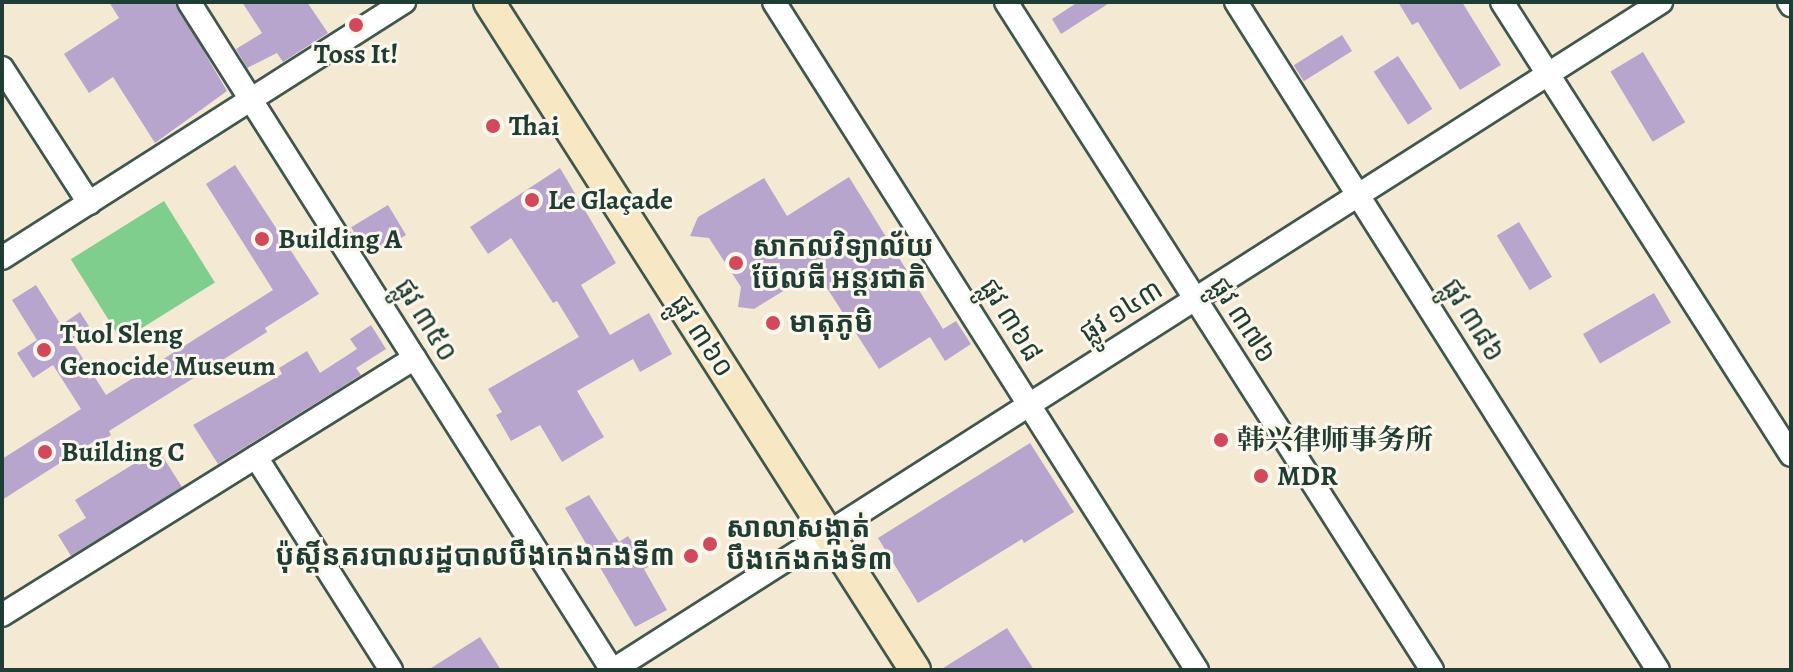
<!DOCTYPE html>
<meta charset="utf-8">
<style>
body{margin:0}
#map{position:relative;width:1793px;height:672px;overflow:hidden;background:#f4ead3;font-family:Alegreya,"Noto Serif SC","Noto Sans Khmer",serif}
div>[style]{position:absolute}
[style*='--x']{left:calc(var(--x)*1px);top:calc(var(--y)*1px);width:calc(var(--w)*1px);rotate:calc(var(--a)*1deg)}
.green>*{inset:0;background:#80ce8e;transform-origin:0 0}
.building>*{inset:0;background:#b7a5ce;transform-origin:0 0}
.roads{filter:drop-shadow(2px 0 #3f574c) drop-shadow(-2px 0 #3f574c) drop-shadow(0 2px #3f574c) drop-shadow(0 -2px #3f574c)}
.street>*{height:22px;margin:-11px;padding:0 11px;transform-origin:11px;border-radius:11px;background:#fff}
.secondary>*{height:30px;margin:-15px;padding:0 15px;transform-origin:15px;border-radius:15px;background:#f8e7c3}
.dots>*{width:22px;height:22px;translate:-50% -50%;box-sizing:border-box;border:4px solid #fbf7ec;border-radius:50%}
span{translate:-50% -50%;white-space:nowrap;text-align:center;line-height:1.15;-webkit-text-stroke:6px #fbf7ec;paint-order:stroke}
.poi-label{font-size:28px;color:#1f3d34;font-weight:700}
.left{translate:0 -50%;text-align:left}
.right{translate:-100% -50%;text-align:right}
.street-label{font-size:28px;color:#1f3d34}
.frame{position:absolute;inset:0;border:4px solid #1f3d34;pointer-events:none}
</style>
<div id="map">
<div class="green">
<div style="left:164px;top:201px;width:96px;height:110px;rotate:58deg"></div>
</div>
<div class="building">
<div style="clip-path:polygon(109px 2px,175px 2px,227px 91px,155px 143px,113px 77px,89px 93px,64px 54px,119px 18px)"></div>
<div style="clip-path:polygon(242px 2px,307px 2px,328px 33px,283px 62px,277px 53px,247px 68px,236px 49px,262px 33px)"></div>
<div style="clip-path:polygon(1078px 2px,1111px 2px,1061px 34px,1052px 19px)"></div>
<div style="clip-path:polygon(1398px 2px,1462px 2px,1501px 65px,1460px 90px,1418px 22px,1412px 25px)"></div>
<div style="left:1342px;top:35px;width:19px;height:57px;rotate:58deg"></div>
<div style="left:1643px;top:52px;width:82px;height:38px;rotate:59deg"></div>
<div style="left:1398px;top:56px;width:63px;height:29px;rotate:57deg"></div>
<div style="clip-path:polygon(235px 165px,319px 294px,265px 328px,267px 332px,109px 431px,111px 435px,95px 445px,93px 442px,2px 500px,2px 459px,81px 409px,53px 365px,33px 378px,17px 353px,37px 340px,12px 300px,36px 285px,61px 325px,80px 312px,92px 331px,73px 343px,106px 395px,273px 290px,206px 184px)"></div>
<div style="clip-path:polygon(560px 168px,616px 263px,581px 285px,610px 335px,649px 313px,672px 354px,640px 372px,633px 359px,577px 391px,604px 437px,562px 462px,540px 425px,511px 441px,496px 415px,502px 412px,488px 389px,579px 337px,557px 301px,553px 303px,511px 238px,488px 254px,470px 227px)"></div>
<div style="clip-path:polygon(849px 177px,943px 329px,956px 321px,971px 344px,945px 361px,930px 337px,879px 369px,816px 271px,754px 309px,738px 307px,741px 287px,709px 238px,690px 236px,698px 217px,764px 178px,787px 216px)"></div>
<div style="left:388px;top:205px;width:35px;height:43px;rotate:59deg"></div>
<div style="left:1519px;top:222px;width:64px;height:26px;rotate:59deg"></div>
<div style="left:1654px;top:293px;width:34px;height:82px;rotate:60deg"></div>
<div style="clip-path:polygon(371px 325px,386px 349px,356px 368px,361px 375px,218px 464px,193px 425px,282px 374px,279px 368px,307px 351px,320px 373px,357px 349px,350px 339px)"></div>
<div style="clip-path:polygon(1030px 443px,1074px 512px,1024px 543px,1022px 539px,918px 603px,878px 538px)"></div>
<div style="clip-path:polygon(158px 449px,182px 487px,71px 556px,58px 535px,86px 518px,75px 500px)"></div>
<div style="clip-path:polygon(589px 495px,619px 542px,628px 536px,648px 567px,644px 569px,667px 610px,635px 627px,565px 508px)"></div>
<div style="clip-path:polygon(1007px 628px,1034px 670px,940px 670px)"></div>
<div style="clip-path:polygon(480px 637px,501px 670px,428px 670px)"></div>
</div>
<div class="roads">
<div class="street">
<div style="--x:189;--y:2;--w:791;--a:57.66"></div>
<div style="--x:774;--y:2;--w:791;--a:57.66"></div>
<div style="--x:1006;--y:2;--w:792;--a:57.47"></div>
<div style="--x:1236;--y:2;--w:790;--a:57.72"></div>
<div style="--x:1502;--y:2;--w:537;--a:57.46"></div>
<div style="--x:1789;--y:2;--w:4;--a:56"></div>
<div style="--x:2;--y:68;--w:161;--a:57.2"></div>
<div style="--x:2;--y:258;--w:477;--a:-32.5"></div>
<div style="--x:256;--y:457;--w:252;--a:57.6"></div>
<div style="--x:2;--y:615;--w:486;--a:-31.9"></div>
<div style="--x:613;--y:670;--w:1243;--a:-32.51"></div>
</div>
<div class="secondary">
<div style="--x:489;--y:2;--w:792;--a:57.47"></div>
</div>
</div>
<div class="dots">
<div style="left:356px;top:25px;background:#d1495b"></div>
<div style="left:493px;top:126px;background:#d1495b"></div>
<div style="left:532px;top:200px;background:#d1495b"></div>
<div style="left:262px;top:239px;background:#d1495b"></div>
<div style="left:736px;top:263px;background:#d1495b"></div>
<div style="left:773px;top:323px;background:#d1495b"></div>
<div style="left:44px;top:350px;background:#d1495b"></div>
<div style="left:1221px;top:440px;background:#d1495b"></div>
<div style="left:45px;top:452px;background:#d1495b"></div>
<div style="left:1261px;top:476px;background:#d1495b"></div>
<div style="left:710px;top:544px;background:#d1495b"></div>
<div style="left:691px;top:556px;background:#d1495b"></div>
</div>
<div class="poi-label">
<span style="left:356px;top:54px">Toss It!</span>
<span class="left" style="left:509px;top:126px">Thai</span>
<span class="left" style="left:548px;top:200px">Le Glaçade</span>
<span class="left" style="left:278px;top:239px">Building A</span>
<span class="left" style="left:752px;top:263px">សាកលវិទ្យាល័យ<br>ប៊ែលធី អន្តរជាតិ</span>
<span class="left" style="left:789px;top:323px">មាតុភូមិ</span>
<span class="left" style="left:60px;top:350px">Tuol Sleng<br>Genocide Museum</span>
<span class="left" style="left:1237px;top:440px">韩兴律师事务所</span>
<span class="left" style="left:61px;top:452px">Building C</span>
<span class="left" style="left:1277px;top:476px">MDR</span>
<span class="left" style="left:726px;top:544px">សាលាសង្កាត់<br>បឹងកេងកងទី៣</span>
<span class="right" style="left:675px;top:556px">ប៉ុស្តិ៍នគរបាលរដ្ឋបាលបឹងកេងកងទី៣</span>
</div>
<div class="street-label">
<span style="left:1121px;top:311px;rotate:-32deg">ផ្លូវ ១៤៣</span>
<span style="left:426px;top:320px;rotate:58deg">ផ្លូវ ៣៥០</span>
<span style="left:1011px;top:320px;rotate:58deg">ផ្លូវ ៣៦៨</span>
<span style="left:1243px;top:320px;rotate:57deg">ផ្លូវ ៣៧៦</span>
<span style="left:1473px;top:320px;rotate:58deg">ផ្លូវ ៣៨៦</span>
<span style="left:702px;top:336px;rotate:57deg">ផ្លូវ ៣៦០</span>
</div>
<div class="frame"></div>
</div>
